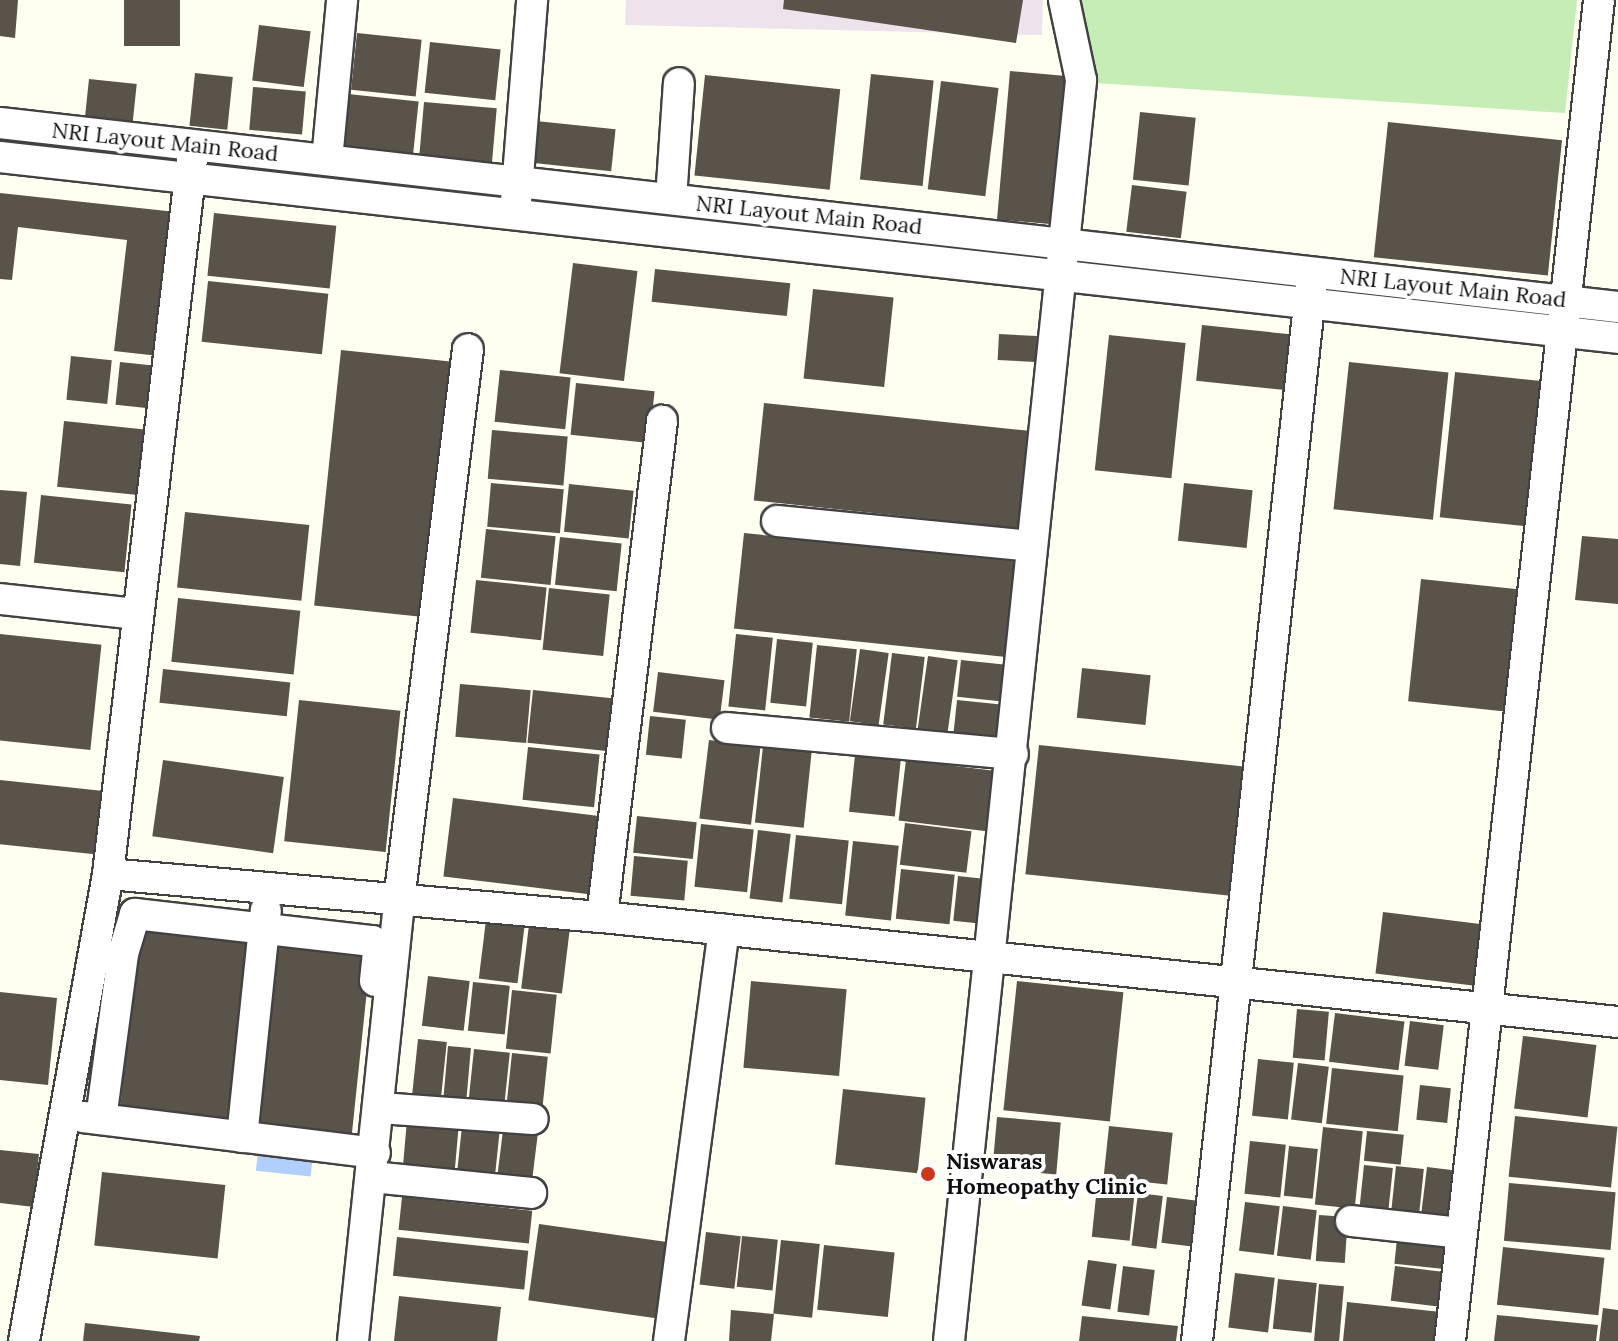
<!DOCTYPE html>
<style>
body{margin:0}
#map{position:relative;width:1618px;height:1341px;overflow:hidden;background:#fffff1;font-family:Lora,serif}
div>[style]{position:absolute}
[style*='--x']{left:calc(var(--x)*1px);top:calc(var(--y)*1px);width:calc(var(--w)*1px);rotate:calc(var(--a)*1deg)}
.industrial>*{inset:0;background:#eee3ed}
.green>*{inset:0;background:#c7edb7}
.water>*{inset:0;background:#b1cffb;transform-origin:0 0}
.building>*{inset:0;background:#59534a;transform-origin:0 0}
.roads{filter:drop-shadow(2px 0 #424242) drop-shadow(-2px 0 #424242) drop-shadow(0 2px #424242) drop-shadow(0 -2px #424242)}
.minor>*{height:30px;margin:-15px;padding:0 15px;transform-origin:15px;border-radius:15px;background:#fff}
.dots>*{width:22px;height:22px;translate:-50% -50%;box-sizing:border-box;border:4px solid #fff;border-radius:50%}
span{translate:-50% -50%;white-space:nowrap;text-align:center;line-height:1.15;-webkit-text-stroke:8px #fff;paint-order:stroke}
.street-label{font-size:22px;color:#0f0f0f}
.poi-label{font-size:22px;color:#0f0f0f;font-weight:700}
.left{translate:0 -50%;text-align:left}
</style>
<div id="map">
<div class="industrial">
<div style="clip-path:polygon(626px 0,1043px 0,1042px 35px,625px 25px)"></div>
</div>
<div class="green">
<div style="clip-path:polygon(1078px 0,1577px 0,1565px 113px,1095px 83px)"></div>
</div>
<div class="water">
<div style="left:259px;top:1141px;width:55px;height:30px;rotate:6deg"></div>
</div>
<div class="building">
<div style="clip-path:polygon(0 0,18px 0,15px 38px,0 36px)"></div>
<div style="left:124px;top:0;width:56px;height:46px"></div>
<div style="clip-path:polygon(784px 0,1023px 0,1016px 43px,783px 9px)"></div>
<div style="left:259px;top:25px;width:52px;height:56px;rotate:7deg"></div>
<div style="left:357px;top:33px;width:65px;height:57px;rotate:6deg"></div>
<div style="left:430px;top:42px;width:71px;height:51px;rotate:6deg"></div>
<div style="left:1010px;top:71px;width:56px;height:149px;rotate:5deg"></div>
<div style="left:195px;top:73px;width:38px;height:53px;rotate:6deg"></div>
<div style="left:871px;top:74px;width:63px;height:106px;rotate:6deg"></div>
<div style="left:705px;top:75px;width:136px;height:101px;rotate:6deg"></div>
<div style="left:89px;top:79px;width:48px;height:38px;rotate:6deg"></div>
<div style="left:941px;top:81px;width:58px;height:109px;rotate:7deg"></div>
<div style="left:253px;top:87px;width:53px;height:43px;rotate:5deg"></div>
<div style="left:348px;top:94px;width:71px;height:53px;rotate:6deg"></div>
<div style="left:424px;top:102px;width:73px;height:55px;rotate:5deg"></div>
<div style="left:1140px;top:112px;width:56px;height:68px;rotate:6deg"></div>
<div style="left:536px;top:121px;width:80px;height:42px;rotate:6deg"></div>
<div style="left:1388px;top:122px;width:175px;height:136px;rotate:6deg"></div>
<div style="left:1132px;top:185px;width:55px;height:47px;rotate:7deg"></div>
<div style="clip-path:polygon(0 193px,176px 212px,159px 356px,114px 351px,127px 240px,18px 227px,12px 280px,0 279px)"></div>
<div style="left:214px;top:213px;width:123px;height:63px;rotate:6deg"></div>
<div style="left:573px;top:263px;width:65px;height:111px;rotate:7deg"></div>
<div style="left:655px;top:269px;width:136px;height:33px;rotate:6deg"></div>
<div style="left:208px;top:281px;width:121px;height:61px;rotate:6deg"></div>
<div style="left:813px;top:289px;width:81px;height:90px;rotate:6deg"></div>
<div style="left:1202px;top:325px;width:89px;height:56px;rotate:6deg"></div>
<div style="left:999px;top:334px;width:38px;height:26px;rotate:3deg"></div>
<div style="left:1109px;top:335px;width:77px;height:136px;rotate:6deg"></div>
<div style="left:341px;top:350px;width:117px;height:257px;rotate:6deg"></div>
<div style="left:71px;top:356px;width:41px;height:44px;rotate:6deg"></div>
<div style="left:120px;top:362px;width:31px;height:43px;rotate:6deg"></div>
<div style="left:1349px;top:362px;width:100px;height:148px;rotate:6deg"></div>
<div style="left:500px;top:370px;width:71px;height:52px;rotate:6deg"></div>
<div style="left:1455px;top:372px;width:99px;height:146px;rotate:6deg"></div>
<div style="left:576px;top:383px;width:79px;height:52px;rotate:6deg"></div>
<div style="left:764px;top:403px;width:269px;height:98px;rotate:6deg"></div>
<div style="left:64px;top:421px;width:81px;height:66px;rotate:6deg"></div>
<div style="left:492px;top:430px;width:76px;height:49px;rotate:5deg"></div>
<div style="left:491px;top:483px;width:73px;height:44px;rotate:5deg"></div>
<div style="left:1184px;top:483px;width:69px;height:58px;rotate:6deg"></div>
<div style="left:569px;top:484px;width:65px;height:48px;rotate:6deg"></div>
<div style="clip-path:polygon(0 490px,27px 492px,20px 566px,0 564px)"></div>
<div style="left:41px;top:495px;width:91px;height:68px;rotate:6deg"></div>
<div style="left:185px;top:512px;width:125px;height:76px;rotate:6deg"></div>
<div style="left:486px;top:529px;width:70px;height:49px;rotate:6deg"></div>
<div style="left:744px;top:533px;width:276px;height:96px;rotate:6deg"></div>
<div style="clip-path:polygon(1582px 536px,1618px 539px,1618px 604px,1575px 600px)"></div>
<div style="left:560px;top:537px;width:62px;height:48px;rotate:6deg"></div>
<div style="left:1421px;top:579px;width:100px;height:123px;rotate:6deg"></div>
<div style="left:476px;top:580px;width:71px;height:53px;rotate:6deg"></div>
<div style="left:549px;top:588px;width:61px;height:62px;rotate:6deg"></div>
<div style="left:178px;top:598px;width:123px;height:64px;rotate:6deg"></div>
<div style="left:0;top:634px;width:102px;height:106px;rotate:6deg"></div>
<div style="left:736px;top:634px;width:37px;height:73px;rotate:6deg"></div>
<div style="left:777px;top:639px;width:36px;height:64px;rotate:6deg"></div>
<div style="left:817px;top:645px;width:40px;height:73px;rotate:6deg"></div>
<div style="left:860px;top:649px;width:29px;height:73px;rotate:8deg"></div>
<div style="left:892px;top:653px;width:33px;height:72px;rotate:7deg"></div>
<div style="left:928px;top:656px;width:30px;height:75px;rotate:8deg"></div>
<div style="left:961px;top:660px;width:50px;height:37px;rotate:6deg"></div>
<div style="left:1082px;top:668px;width:69px;height:50px;rotate:6deg"></div>
<div style="left:163px;top:669px;width:128px;height:34px;rotate:6deg"></div>
<div style="left:658px;top:672px;width:67px;height:40px;rotate:7deg"></div>
<div style="left:460px;top:684px;width:71px;height:53px;rotate:5deg"></div>
<div style="left:533px;top:690px;width:82px;height:53px;rotate:6deg"></div>
<div style="left:299px;top:700px;width:102px;height:142px;rotate:6deg"></div>
<div style="left:957px;top:700px;width:44px;height:35px;rotate:6deg"></div>
<div style="left:650px;top:716px;width:36px;height:39px;rotate:6deg"></div>
<div style="left:709px;top:740px;width:52px;height:79px;rotate:7deg"></div>
<div style="left:1039px;top:745px;width:206px;height:130px;rotate:6deg"></div>
<div style="left:763px;top:746px;width:49px;height:77px;rotate:6deg"></div>
<div style="left:528px;top:747px;width:72px;height:53px;rotate:6deg"></div>
<div style="left:855px;top:755px;width:46px;height:57px;rotate:6deg"></div>
<div style="left:163px;top:760px;width:122px;height:77px;rotate:8deg"></div>
<div style="left:906px;top:760px;width:97px;height:61px;rotate:7deg"></div>
<div style="left:0;top:780px;width:109px;height:64px;rotate:6deg"></div>
<div style="left:453px;top:798px;width:153px;height:79px;rotate:7deg"></div>
<div style="left:637px;top:816px;width:60px;height:37px;rotate:6deg"></div>
<div style="left:905px;top:823px;width:67px;height:42px;rotate:7deg"></div>
<div style="left:701px;top:824px;width:53px;height:63px;rotate:6deg"></div>
<div style="left:758px;top:830px;width:33px;height:69px;rotate:7deg"></div>
<div style="left:796px;top:835px;width:53px;height:64px;rotate:6deg"></div>
<div style="left:853px;top:841px;width:46px;height:75px;rotate:6deg"></div>
<div style="left:634px;top:856px;width:54px;height:40px;rotate:5deg"></div>
<div style="left:901px;top:869px;width:54px;height:50px;rotate:6deg"></div>
<div style="left:958px;top:876px;width:28px;height:45px;rotate:6deg"></div>
<div style="left:1383px;top:912px;width:104px;height:62px;rotate:7deg"></div>
<div style="left:140px;top:919px;width:113px;height:196px;rotate:6deg"></div>
<div style="left:486px;top:920px;width:39px;height:59px;rotate:7deg"></div>
<div style="left:529px;top:925px;width:41px;height:64px;rotate:7deg"></div>
<div style="left:271px;top:937px;width:101px;height:195px;rotate:6deg"></div>
<div style="left:428px;top:976px;width:42px;height:50px;rotate:7deg"></div>
<div style="left:751px;top:981px;width:96px;height:87px;rotate:5deg"></div>
<div style="left:1017px;top:981px;width:107px;height:130px;rotate:6deg"></div>
<div style="left:473px;top:982px;width:37px;height:49px;rotate:6deg"></div>
<div style="left:512px;top:990px;width:45px;height:59px;rotate:6deg"></div>
<div style="clip-path:polygon(0 992px,57px 998px,48px 1085px,0 1080px)"></div>
<div style="left:1297px;top:1009px;width:32px;height:49px;rotate:5deg"></div>
<div style="left:1335px;top:1013px;width:70px;height:49px;rotate:7deg"></div>
<div style="left:1410px;top:1021px;width:34px;height:45px;rotate:7deg"></div>
<div style="left:1523px;top:1036px;width:74px;height:73px;rotate:7deg"></div>
<div style="left:418px;top:1039px;width:29px;height:60px;rotate:6deg"></div>
<div style="left:448px;top:1046px;width:23px;height:56px;rotate:5deg"></div>
<div style="left:474px;top:1049px;width:36px;height:54px;rotate:6deg"></div>
<div style="left:512px;top:1053px;width:36px;height:53px;rotate:6deg"></div>
<div style="left:1258px;top:1059px;width:36px;height:57px;rotate:6deg"></div>
<div style="left:1298px;top:1063px;width:31px;height:57px;rotate:7deg"></div>
<div style="left:1332px;top:1068px;width:72px;height:56px;rotate:6deg"></div>
<div style="left:1420px;top:1085px;width:31px;height:35px;rotate:6deg"></div>
<div style="left:843px;top:1089px;width:83px;height:76px;rotate:6deg"></div>
<div style="left:1515px;top:1116px;width:103px;height:61px;rotate:6deg"></div>
<div style="left:997px;top:1117px;width:64px;height:52px;rotate:5deg"></div>
<div style="left:407px;top:1120px;width:52px;height:50px;rotate:5deg"></div>
<div style="left:462px;top:1126px;width:38px;height:47px;rotate:6deg"></div>
<div style="left:1109px;top:1126px;width:64px;height:52px;rotate:6deg"></div>
<div style="left:1323px;top:1127px;width:40px;height:78px;rotate:6deg"></div>
<div style="left:503px;top:1130px;width:35px;height:50px;rotate:7deg"></div>
<div style="left:1367px;top:1131px;width:37px;height:30px;rotate:6deg"></div>
<div style="left:1250px;top:1141px;width:36px;height:53px;rotate:6deg"></div>
<div style="left:1289px;top:1146px;width:29px;height:50px;rotate:6deg"></div>
<div style="clip-path:polygon(0 1150px,39px 1154px,34px 1207px,0 1203px)"></div>
<div style="left:1364px;top:1165px;width:29px;height:52px;rotate:6deg"></div>
<div style="left:1396px;top:1166px;width:28px;height:51px;rotate:6deg"></div>
<div style="left:1427px;top:1167px;width:33px;height:49px;rotate:7deg"></div>
<div style="left:102px;top:1172px;width:124px;height:74px;rotate:6deg"></div>
<div style="left:1509px;top:1183px;width:107px;height:58px;rotate:5deg"></div>
<div style="left:1097px;top:1187px;width:38px;height:50px;rotate:6deg"></div>
<div style="left:1138px;top:1193px;width:25px;height:53px;rotate:7deg"></div>
<div style="left:402px;top:1197px;width:131px;height:33px;rotate:6deg"></div>
<div style="left:1167px;top:1197px;width:35px;height:46px;rotate:7deg"></div>
<div style="left:1245px;top:1202px;width:35px;height:49px;rotate:7deg"></div>
<div style="left:1283px;top:1206px;width:34px;height:50px;rotate:7deg"></div>
<div style="left:1319px;top:1215px;width:29px;height:46px;rotate:4deg"></div>
<div style="left:539px;top:1224px;width:131px;height:77px;rotate:8deg"></div>
<div style="left:706px;top:1232px;width:35px;height:53px;rotate:7deg"></div>
<div style="left:742px;top:1236px;width:36px;height:51px;rotate:6deg"></div>
<div style="left:397px;top:1237px;width:132px;height:39px;rotate:6deg"></div>
<div style="left:1397px;top:1239px;width:50px;height:25px;rotate:6deg"></div>
<div style="left:781px;top:1240px;width:39px;height:74px;rotate:6deg"></div>
<div style="left:824px;top:1245px;width:71px;height:65px;rotate:6deg"></div>
<div style="left:1503px;top:1247px;width:102px;height:58px;rotate:6deg"></div>
<div style="left:1088px;top:1260px;width:29px;height:46px;rotate:8deg"></div>
<div style="left:1123px;top:1266px;width:32px;height:46px;rotate:7deg"></div>
<div style="left:1395px;top:1266px;width:54px;height:35px;rotate:7deg"></div>
<div style="left:1235px;top:1273px;width:40px;height:55px;rotate:7deg"></div>
<div style="left:1278px;top:1279px;width:39px;height:50px;rotate:6deg"></div>
<div style="left:1319px;top:1284px;width:25px;height:57px;rotate:5deg"></div>
<div style="clip-path:polygon(399px 1296px,501px 1307px,497px 1341px,394px 1341px)"></div>
<div style="clip-path:polygon(1347px 1302px,1441px 1312px,1437px 1341px,1343px 1341px)"></div>
<div style="clip-path:polygon(1603px 1308px,1618px 1310px,1618px 1341px,1599px 1341px)"></div>
<div style="clip-path:polygon(731px 1310px,774px 1314px,771px 1341px,729px 1341px)"></div>
<div style="clip-path:polygon(1497px 1315px,1598px 1325px,1596px 1341px,1494px 1341px)"></div>
<div style="clip-path:polygon(1082px 1316px,1178px 1326px,1176px 1341px,1079px 1341px)"></div>
<div style="clip-path:polygon(85px 1323px,200px 1336px,199px 1341px,83px 1341px)"></div>
</div>
<div class="roads">
<div class="minor">
<div style="--x:0;--y:123;--w:1628;--a:6.49"></div>
<div style="--x:0;--y:157;--w:1628;--a:6.38"></div>
<div style="--x:327;--y:160;--w:161;--a:-84.6"></div>
<div style="--x:671;--y:199;--w:116;--a:-86.1"></div>
<div style="--x:516;--y:201;--w:202;--a:-85.4"></div>
<div style="--x:777;--y:521;--w:255;--a:5.6"></div>
<div style="--x:0;--y:599;--w:137;--a:6.3"></div>
<div style="--x:727;--y:728;--w:287;--a:5.2"></div>
<div style="--x:108;--y:874;--w:496;--a:5"></div>
<div style="--x:602;--y:917;--w:1021;--a:5.9"></div>
<div style="--x:602;--y:917;--w:500;--a:-83.1"></div>
<div style="--x:380;--y:1108;--w:153;--a:4.1"></div>
<div style="--x:83;--y:1117;--w:294;--a:7"></div>
<div style="--x:101;--y:1119;--w:166;--a:-82.4"></div>
<div style="--x:123;--y:954;--w:42;--a:-73.3"></div>
<div style="--x:135;--y:914;--w:239;--a:6.5"></div>
<div style="--x:372;--y:941;--w:13;--a:61"></div>
<div style="--x:378;--y:952;--w:29;--a:96"></div>
<div style="--x:242;--y:1137;--w:228;--a:-84"></div>
<div style="--x:372;--y:1177;--w:160;--a:5.7"></div>
<div style="--x:1351;--y:1221;--w:111;--a:6.2"></div>
<div style="--x:24;--y:1341;--w:474;--a:-79.8"></div>
<div style="--x:108;--y:874;--w:720;--a:-83.3"></div>
<div style="--x:353;--y:1341;--w:443;--a:-84"></div>
<div style="--x:399;--y:900;--w:555;--a:-82.86"></div>
<div style="--x:669;--y:1341;--w:415;--a:-82.4"></div>
<div style="--x:949;--y:1341;--w:1268;--a:-84.02"></div>
<div style="--x:1081;--y:80;--w:82;--a:-102"></div>
<div style="--x:1197;--y:1341;--w:1061;--a:-83.83"></div>
<div style="--x:1450;--y:1341;--w:1349;--a:-83.66"></div>
</div>
</div>
<div class="dots">
<div style="left:928px;top:1174px;background:#cb381b"></div>
</div>
<div class="street-label">
<span style="left:165px;top:142px;rotate:6deg">NRI Layout Main Road</span>
<span style="left:809px;top:215px;rotate:6deg">NRI Layout Main Road</span>
<span style="left:1453px;top:288px;rotate:6deg">NRI Layout Main Road</span>
</div>
<div class="poi-label">
<span class="left" style="left:946px;top:1174px">Niswaras<br>Homeopathy Clinic</span>
</div>
</div>
